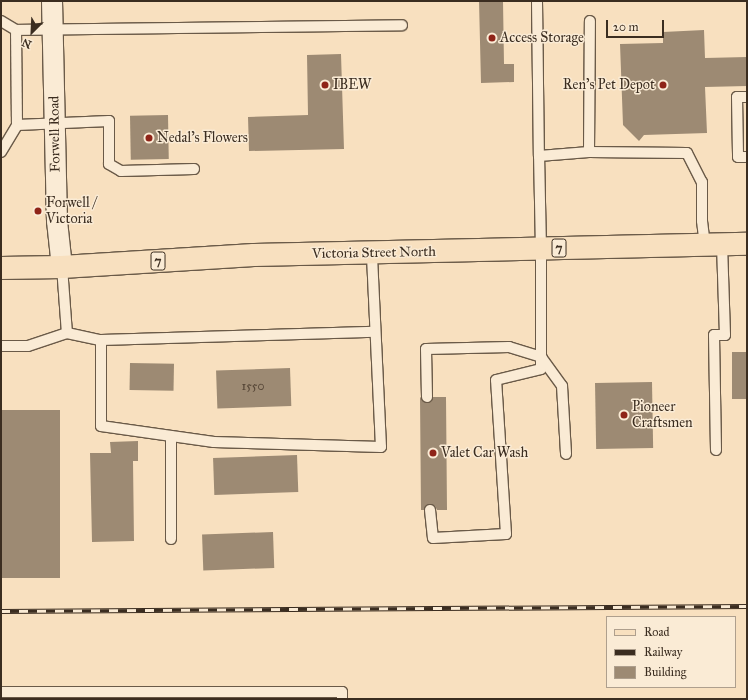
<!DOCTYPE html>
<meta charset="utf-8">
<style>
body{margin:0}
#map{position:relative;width:748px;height:700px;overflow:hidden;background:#f8e0bf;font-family:"IM FELL Great Primer",serif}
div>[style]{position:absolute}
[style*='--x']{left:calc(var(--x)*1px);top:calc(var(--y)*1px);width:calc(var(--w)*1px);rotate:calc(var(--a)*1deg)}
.building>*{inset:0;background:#9d8a73;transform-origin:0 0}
.roads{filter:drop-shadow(1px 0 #6a5a48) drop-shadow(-1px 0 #6a5a48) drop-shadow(0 1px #6a5a48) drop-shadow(0 -1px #6a5a48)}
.lane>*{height:10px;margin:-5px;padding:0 5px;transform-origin:5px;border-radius:5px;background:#faebd5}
.street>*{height:20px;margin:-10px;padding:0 10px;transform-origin:10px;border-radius:10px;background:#faebd5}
.primary>*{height:22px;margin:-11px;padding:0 11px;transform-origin:11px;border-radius:11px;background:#f8e0bf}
.rail>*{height:4.5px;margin-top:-2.25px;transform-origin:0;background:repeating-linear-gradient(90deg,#faebd5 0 9px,#3b2d20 0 18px);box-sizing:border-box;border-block:1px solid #3b2d20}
.dots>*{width:11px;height:11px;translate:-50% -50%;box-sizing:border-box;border:2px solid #faebd5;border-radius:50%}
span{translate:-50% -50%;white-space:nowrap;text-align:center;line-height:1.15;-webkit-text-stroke:3px #faebd5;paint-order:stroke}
.number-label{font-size:12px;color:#544435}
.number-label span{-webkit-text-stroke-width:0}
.shield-label span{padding:1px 3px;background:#faebd5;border:1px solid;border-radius:3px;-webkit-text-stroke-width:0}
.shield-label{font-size:13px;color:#3b2d20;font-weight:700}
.poi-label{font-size:14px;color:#3b2d20}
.left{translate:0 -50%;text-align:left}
.right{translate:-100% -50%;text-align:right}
.street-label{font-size:14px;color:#3b2d20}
.frame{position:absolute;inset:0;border:2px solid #3b2d20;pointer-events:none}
.legend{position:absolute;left:606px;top:616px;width:130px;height:72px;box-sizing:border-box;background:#faebd5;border:1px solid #ae9f8d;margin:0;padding:5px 7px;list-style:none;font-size:12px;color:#3b2d20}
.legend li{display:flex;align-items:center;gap:8px;height:20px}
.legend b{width:20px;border:1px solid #ae9f8d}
.north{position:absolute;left:12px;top:12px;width:40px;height:40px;-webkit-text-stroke:3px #faebd5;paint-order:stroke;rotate:204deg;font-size:11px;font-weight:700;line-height:16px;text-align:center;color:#3b2d20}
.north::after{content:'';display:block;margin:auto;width:14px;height:18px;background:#3b2d20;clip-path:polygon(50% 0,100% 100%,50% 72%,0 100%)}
.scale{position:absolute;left:606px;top:20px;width:58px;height:18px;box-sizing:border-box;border:2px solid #3b2d20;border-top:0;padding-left:5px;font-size:12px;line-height:14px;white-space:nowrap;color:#3b2d20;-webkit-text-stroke:3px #faebd5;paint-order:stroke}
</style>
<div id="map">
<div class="building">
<div style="clip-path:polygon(479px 1px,503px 1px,504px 64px,514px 64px,514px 82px,481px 83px)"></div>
<div style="clip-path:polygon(704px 30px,705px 58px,747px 57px,747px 86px,705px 87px,707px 133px,644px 135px,639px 141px,623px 125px,620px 44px,663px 43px,663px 32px)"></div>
<div style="clip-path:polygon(341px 54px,344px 149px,249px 151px,248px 117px,308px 115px,307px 55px)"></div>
<div style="left:168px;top:115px;width:44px;height:38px;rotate:89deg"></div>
<div style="left:732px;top:352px;width:15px;height:47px"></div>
<div style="left:130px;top:363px;width:44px;height:27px;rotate:1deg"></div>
<div style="left:290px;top:368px;width:38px;height:74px;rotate:88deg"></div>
<div style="left:652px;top:382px;width:66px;height:57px;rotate:89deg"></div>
<div style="clip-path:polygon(420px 397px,427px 403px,431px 402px,433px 397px,446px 397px,447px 510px,437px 510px,435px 506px,430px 504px,426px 505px,424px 510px,421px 510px)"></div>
<div style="left:1px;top:410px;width:59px;height:168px"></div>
<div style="clip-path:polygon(138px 441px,138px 461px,133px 461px,134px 541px,92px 542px,90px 453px,111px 453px,110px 442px)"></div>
<div style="left:297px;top:455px;width:37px;height:84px;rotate:88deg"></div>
<div style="left:273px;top:532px;width:36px;height:71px;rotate:88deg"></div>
</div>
<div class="roads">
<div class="lane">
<div style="--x:537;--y:1;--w:155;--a:89.3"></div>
<div style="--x:1;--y:21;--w:17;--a:31"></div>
<div style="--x:747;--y:97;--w:10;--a:180"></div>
<div style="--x:737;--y:97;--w:60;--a:89"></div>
<div style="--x:738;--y:157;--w:9;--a:0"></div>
<div style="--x:1;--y:152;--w:31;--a:-59"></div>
<div style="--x:589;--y:152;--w:131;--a:-89.6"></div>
<div style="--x:194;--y:169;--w:73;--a:178.4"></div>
<div style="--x:121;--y:171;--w:14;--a:-150"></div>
<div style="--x:109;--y:164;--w:43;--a:-90"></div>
<div style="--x:109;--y:121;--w:92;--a:177.5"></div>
<div style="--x:17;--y:125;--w:95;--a:-90.6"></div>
<div style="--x:16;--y:30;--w:386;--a:-0.7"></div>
<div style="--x:62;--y:267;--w:66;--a:85.7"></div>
<div style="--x:101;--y:340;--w:86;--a:90"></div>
<div style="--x:101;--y:426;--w:114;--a:8.1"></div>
<div style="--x:214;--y:442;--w:167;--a:1.7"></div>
<div style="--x:381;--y:447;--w:194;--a:-92.7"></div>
<div style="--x:1;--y:346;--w:27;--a:0"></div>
<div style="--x:28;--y:346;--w:41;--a:-18.4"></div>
<div style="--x:67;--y:333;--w:35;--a:12"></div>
<div style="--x:101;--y:340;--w:274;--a:-1.7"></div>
<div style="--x:427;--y:397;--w:48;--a:-91.2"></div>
<div style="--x:426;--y:349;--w:83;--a:-1.4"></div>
<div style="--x:509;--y:347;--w:34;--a:17"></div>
<div style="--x:541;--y:357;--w:36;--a:54"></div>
<div style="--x:562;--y:386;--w:68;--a:86.6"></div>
<div style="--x:716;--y:450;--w:115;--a:-91"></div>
<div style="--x:714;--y:335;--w:11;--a:0"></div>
<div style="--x:725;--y:335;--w:90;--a:-91.9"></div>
<div style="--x:430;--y:510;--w:28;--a:84"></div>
<div style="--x:433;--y:538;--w:73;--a:-3.1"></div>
<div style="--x:506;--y:534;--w:154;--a:-93.7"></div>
<div style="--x:496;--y:380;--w:46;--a:-13.7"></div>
<div style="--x:541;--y:369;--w:120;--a:-90"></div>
<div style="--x:541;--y:249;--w:93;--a:-91.2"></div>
<div style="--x:539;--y:156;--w:50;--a:-4.6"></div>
<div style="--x:589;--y:152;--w:98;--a:0.6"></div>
<div style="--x:687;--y:153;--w:33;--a:63"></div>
<div style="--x:702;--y:182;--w:39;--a:90"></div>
<div style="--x:702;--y:221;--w:24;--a:83"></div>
<div style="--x:171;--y:539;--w:103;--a:-90"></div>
<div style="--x:1;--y:692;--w:341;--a:0"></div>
<div style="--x:342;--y:692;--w:7;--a:90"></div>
</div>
<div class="street">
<div style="--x:52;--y:1;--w:220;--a:88.7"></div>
<div style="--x:57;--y:221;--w:46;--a:83.8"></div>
</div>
<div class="primary">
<div style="--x:1;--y:268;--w:61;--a:-0.9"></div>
<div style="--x:62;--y:267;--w:192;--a:-3.6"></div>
<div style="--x:254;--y:255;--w:493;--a:-1.3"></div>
</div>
</div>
<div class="rail">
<div style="--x:1;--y:611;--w:746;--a:-0.38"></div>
</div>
<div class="dots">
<div style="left:492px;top:38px;background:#8f2418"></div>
<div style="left:325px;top:85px;background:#8f2418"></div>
<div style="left:663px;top:85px;background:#8f2418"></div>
<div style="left:149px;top:138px;background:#8f2418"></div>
<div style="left:38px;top:211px;background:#8f2418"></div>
<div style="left:624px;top:415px;background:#8f2418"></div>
<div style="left:433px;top:453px;background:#8f2418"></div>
</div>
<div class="number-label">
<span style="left:253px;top:387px">1550</span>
</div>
<div class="shield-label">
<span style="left:559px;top:248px">7</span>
<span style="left:158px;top:261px">7</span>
</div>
<div class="poi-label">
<span class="left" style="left:500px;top:38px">Access Storage</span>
<span class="left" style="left:333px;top:85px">IBEW</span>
<span class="right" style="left:655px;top:85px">Ren's Pet Depot</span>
<span class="left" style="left:157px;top:138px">Nedal’s Flowers</span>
<span class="left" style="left:46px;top:211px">Forwell /<br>Victoria</span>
<span class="left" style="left:632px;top:415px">Pioneer<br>Craftsmen</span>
<span class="left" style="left:441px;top:453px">Valet Car Wash</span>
</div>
<div class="street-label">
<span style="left:55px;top:134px;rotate:-91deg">Forwell Road</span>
<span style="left:374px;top:253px;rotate:-1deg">Victoria Street North</span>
</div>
<div class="frame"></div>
<ul class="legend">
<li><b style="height:5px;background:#f8e0bf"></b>Road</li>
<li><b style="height:5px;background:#3b2d20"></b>Railway</li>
<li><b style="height:11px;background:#9d8a73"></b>Building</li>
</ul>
<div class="north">N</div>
<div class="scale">20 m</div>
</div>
